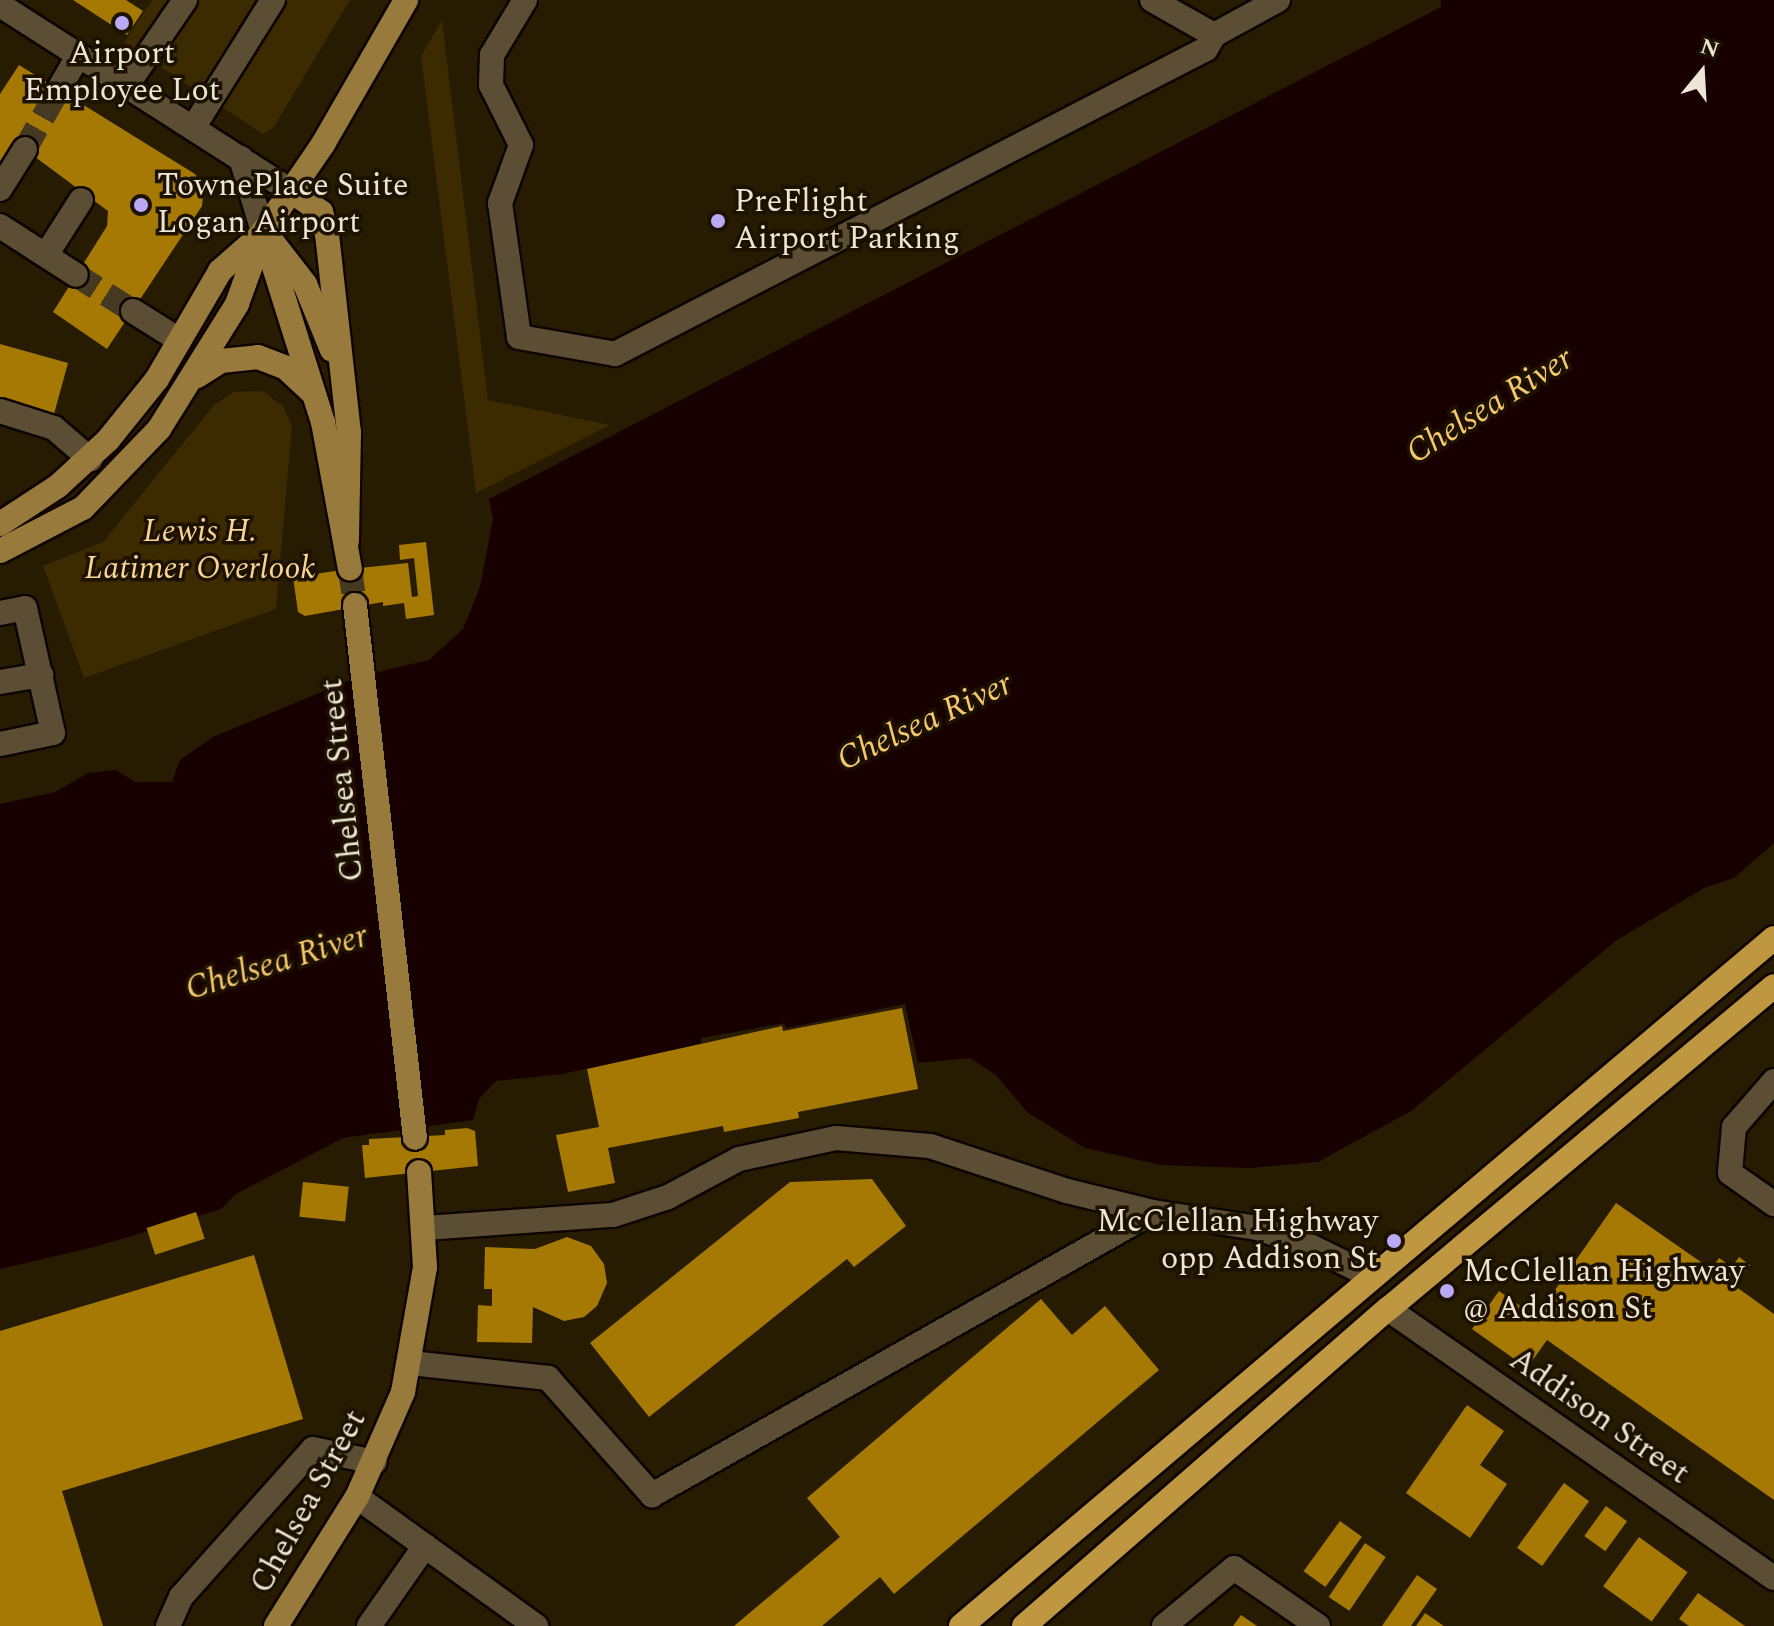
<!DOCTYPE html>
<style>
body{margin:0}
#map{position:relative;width:1774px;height:1626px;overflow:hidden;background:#271b02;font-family:Spectral,serif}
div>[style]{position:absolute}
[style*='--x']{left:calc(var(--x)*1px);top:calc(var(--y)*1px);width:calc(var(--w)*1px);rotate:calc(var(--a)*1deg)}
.green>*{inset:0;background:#3c2a00}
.water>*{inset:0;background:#180000}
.building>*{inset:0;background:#a57904;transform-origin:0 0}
.minor-tunnel>*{height:24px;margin-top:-12px;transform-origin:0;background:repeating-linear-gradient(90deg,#453922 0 24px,transparent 0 36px)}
.major-tunnel>*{height:24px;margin-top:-12px;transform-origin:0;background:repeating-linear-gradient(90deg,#453922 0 24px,transparent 0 36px)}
.roads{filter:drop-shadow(2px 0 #0f0500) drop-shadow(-2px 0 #0f0500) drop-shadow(0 2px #0f0500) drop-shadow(0 -2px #0f0500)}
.minor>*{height:24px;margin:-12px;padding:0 12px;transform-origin:12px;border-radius:12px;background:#5c4e34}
.major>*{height:24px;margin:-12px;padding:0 12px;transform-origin:12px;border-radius:12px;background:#987a3c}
.highway>*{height:24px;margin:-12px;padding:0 12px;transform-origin:12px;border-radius:12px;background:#c09741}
.dots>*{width:22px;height:22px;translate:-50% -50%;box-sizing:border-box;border:4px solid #1d1100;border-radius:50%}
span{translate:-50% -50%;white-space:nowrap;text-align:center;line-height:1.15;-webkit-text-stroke:7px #1d1100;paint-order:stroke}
.poi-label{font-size:32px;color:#ede5d6}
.left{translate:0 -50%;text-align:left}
.right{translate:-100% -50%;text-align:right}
.park-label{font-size:32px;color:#f8d594;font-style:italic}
.street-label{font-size:32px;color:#ede5d6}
.water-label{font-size:34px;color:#f6c86b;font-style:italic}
.north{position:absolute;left:1662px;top:32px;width:80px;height:80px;-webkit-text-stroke:6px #1d1100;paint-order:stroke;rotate:18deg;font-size:22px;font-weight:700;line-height:32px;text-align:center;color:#ede5d6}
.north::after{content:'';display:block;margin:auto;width:28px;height:36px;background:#ede5d6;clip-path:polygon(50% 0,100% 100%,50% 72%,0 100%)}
</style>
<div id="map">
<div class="green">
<div style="clip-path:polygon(152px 0,350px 0,274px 127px,263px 134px,124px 43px)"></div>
<div style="clip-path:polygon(442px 20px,488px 400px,610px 425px,476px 493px,421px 56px)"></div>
<div style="clip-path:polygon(262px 391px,283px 406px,292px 426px,276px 609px,84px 678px,43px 566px,103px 542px,214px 405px,233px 392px)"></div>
</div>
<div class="water">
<div style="clip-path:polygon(1441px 0,1774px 0,1774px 843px,1734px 878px,1704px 888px,1617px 940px,1411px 1111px,1318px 1162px,1249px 1168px,1161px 1165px,1085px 1148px,1027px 1112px,996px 1075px,970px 1058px,918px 1063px,905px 1004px,786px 1028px,785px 1023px,701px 1038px,701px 1044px,562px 1074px,496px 1081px,479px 1099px,473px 1120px,343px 1138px,236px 1194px,221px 1209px,98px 1246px,0 1269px,0 804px,55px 792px,88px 773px,116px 770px,135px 782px,172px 782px,180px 760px,213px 737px,360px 676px,429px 660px,463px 629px,480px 587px,493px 519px,489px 499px,1441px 7px)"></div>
</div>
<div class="building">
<div style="clip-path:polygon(73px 0,126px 0,143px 11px,127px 35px)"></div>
<div style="clip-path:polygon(19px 65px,195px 174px,204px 188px,202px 206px,107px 349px,53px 312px,107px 226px,108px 211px,19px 145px,0 172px,0 94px)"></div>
<div style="clip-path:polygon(0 344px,68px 363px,54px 414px,0 398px)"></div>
<div style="clip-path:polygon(426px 542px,434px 615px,406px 619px,404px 603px,383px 606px,383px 602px,305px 616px,298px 612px,293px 577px,350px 569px,408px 563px,412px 597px,418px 596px,414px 558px,400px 560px,399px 545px)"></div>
<div style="clip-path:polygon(902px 1008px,918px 1089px,798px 1112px,799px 1118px,724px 1132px,723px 1126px,608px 1148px,615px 1183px,568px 1192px,556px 1135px,599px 1127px,587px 1069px,782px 1026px,783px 1031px)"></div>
<div style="clip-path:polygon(467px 1128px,475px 1131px,478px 1166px,365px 1178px,362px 1145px,369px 1145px,369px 1139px,445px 1135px,445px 1130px)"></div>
<div style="clip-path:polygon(872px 1179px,906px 1226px,854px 1267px,847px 1259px,649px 1417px,590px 1343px,790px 1182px)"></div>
<div style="left:303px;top:1182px;width:46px;height:35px;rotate:6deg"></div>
<div style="clip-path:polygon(1616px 1203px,1711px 1269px,1719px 1258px,1732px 1267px,1739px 1257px,1750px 1265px,1735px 1286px,1774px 1314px,1774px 1500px,1547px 1340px,1527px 1368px,1472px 1329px,1499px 1291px,1536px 1317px)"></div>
<div style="left:196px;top:1212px;width:28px;height:52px;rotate:72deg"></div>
<div style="clip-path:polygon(567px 1237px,591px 1246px,604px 1264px,607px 1283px,597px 1306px,584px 1317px,564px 1321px,533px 1307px,532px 1343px,477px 1342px,478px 1305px,492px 1306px,492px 1289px,484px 1289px,485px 1247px,535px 1249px)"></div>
<div style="clip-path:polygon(254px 1255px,303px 1419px,62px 1491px,103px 1626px,0 1626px,0 1331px)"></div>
<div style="clip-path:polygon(1041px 1299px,1072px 1335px,1105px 1306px,1159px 1370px,894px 1594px,880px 1577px,822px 1626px,734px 1626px,840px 1537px,807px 1498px)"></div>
<div style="clip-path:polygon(1467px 1405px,1504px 1431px,1480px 1465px,1507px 1484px,1470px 1538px,1406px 1493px)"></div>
<div style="left:1564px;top:1483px;width:31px;height:80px;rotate:36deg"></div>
<div style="left:1606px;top:1506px;width:26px;height:37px;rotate:36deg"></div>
<div style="left:1340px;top:1521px;width:27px;height:62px;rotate:36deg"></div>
<div style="left:1639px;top:1537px;width:60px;height:61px;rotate:36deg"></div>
<div style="left:1365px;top:1543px;width:25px;height:65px;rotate:34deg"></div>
<div style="clip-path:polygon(1417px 1575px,1437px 1589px,1411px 1626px,1382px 1626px)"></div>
<div style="clip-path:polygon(1698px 1593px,1745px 1626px,1689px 1626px,1679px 1619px)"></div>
<div style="clip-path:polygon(1425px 1613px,1444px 1626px,1416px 1626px)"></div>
<div style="clip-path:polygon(1241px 1615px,1257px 1626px,1233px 1626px)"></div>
</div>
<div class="minor-tunnel">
<div style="--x:25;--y:149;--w:69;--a:-60.5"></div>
<div style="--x:76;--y:275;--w:67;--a:32.3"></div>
</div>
<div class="major-tunnel">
<div style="--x:350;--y:569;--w:36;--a:82"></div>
</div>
<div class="roads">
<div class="minor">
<div style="--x:525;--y:0;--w:64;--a:121"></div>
<div style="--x:492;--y:55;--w:30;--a:92"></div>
<div style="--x:491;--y:85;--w:67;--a:63.4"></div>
<div style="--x:521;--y:145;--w:62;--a:109.9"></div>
<div style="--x:500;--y:203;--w:135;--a:81.9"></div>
<div style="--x:519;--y:337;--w:97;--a:10"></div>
<div style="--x:615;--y:354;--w:665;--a:-27.3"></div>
<div style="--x:1206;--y:49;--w:16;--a:-60"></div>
<div style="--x:1214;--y:35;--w:71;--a:-150.6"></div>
<div style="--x:0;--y:5;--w:345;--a:32.6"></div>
<div style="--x:1214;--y:35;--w:73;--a:-28.7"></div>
<div style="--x:127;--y:85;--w:103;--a:-55.7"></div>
<div style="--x:59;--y:89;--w:39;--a:-60"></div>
<div style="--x:193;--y:128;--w:151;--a:-58"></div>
<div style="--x:241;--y:158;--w:77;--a:73.4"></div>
<div style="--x:0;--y:189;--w:47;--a:-58"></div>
<div style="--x:0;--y:226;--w:90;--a:32.8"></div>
<div style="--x:46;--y:255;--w:65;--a:-57.5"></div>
<div style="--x:133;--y:311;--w:54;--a:32.2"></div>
<div style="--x:0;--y:411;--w:57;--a:17.5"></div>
<div style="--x:54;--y:428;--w:48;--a:40.7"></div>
<div style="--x:0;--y:613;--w:25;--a:-11"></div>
<div style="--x:25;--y:608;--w:128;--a:77.4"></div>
<div style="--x:53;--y:733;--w:54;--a:168.3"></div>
<div style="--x:0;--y:682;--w:42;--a:-9.7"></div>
<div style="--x:1774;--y:1081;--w:61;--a:131"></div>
<div style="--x:1734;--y:1127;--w:46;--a:95"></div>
<div style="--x:1730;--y:1173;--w:54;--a:35.2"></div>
<div style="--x:425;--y:1228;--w:188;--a:-4"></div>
<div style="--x:613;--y:1215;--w:58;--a:-18.1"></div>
<div style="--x:668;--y:1197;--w:81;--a:-28.2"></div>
<div style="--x:739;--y:1159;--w:99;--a:-12.2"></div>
<div style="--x:836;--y:1138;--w:94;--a:4.9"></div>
<div style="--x:930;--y:1146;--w:144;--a:18.2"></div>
<div style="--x:1067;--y:1191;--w:89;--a:13.7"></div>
<div style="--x:1388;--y:1309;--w:470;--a:34.9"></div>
<div style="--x:411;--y:1363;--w:138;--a:6.2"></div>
<div style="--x:548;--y:1378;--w:157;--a:48.4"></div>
<div style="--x:652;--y:1495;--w:575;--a:-29.46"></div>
<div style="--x:1153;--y:1212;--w:105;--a:8.7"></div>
<div style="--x:1257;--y:1228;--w:58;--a:19.1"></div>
<div style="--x:1312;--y:1247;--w:66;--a:26.2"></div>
<div style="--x:357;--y:1497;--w:221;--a:35.8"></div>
<div style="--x:168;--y:1626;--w:32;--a:-66"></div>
<div style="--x:181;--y:1597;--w:198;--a:-48.3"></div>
<div style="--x:313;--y:1449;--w:63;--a:11.8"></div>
<div style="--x:369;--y:1626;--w:98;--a:-55"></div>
<div style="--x:1164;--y:1626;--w:91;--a:-39.6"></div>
<div style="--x:1234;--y:1568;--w:102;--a:34.6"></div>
</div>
<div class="major">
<div style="--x:291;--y:191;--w:37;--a:35"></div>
<div style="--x:321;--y:212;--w:23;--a:75"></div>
<div style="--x:327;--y:234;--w:199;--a:83.7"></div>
<div style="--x:349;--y:432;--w:109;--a:91.1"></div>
<div style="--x:263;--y:232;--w:199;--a:72.5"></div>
<div style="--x:323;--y:422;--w:149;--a:79.6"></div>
<div style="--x:271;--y:240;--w:56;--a:52.3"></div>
<div style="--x:305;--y:284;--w:71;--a:67.8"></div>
<div style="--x:197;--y:376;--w:28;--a:-32"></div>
<div style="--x:221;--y:361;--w:37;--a:-6"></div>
<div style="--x:258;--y:357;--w:30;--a:21"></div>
<div style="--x:286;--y:368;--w:34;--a:43"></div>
<div style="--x:0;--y:524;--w:69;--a:-33.2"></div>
<div style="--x:58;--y:486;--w:68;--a:-42.6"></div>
<div style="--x:108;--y:440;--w:78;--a:-51.2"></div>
<div style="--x:157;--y:379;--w:125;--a:-59.7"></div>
<div style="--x:220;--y:271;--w:56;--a:-41.4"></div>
<div style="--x:0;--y:551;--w:93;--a:-27.4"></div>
<div style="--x:83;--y:508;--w:110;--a:-46.1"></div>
<div style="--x:159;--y:429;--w:147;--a:-58"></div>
<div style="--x:237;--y:304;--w:77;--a:-70.1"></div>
<div style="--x:263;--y:232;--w:107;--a:-55.7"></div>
<div style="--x:323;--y:144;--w:166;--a:-60"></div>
<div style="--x:355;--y:605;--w:536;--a:83.58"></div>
<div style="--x:276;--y:1626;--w:152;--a:-57.9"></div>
<div style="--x:357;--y:1497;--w:115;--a:-66.3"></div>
<div style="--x:403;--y:1392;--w:127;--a:-80"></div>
<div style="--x:425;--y:1267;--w:95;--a:-93.6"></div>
</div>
<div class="highway">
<div style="--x:961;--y:1626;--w:1065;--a:-40.24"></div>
<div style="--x:1024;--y:1626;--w:483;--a:-41.1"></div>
<div style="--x:1388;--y:1309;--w:503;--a:-39.92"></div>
</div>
</div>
<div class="dots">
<div style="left:122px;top:23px;background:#baaaf6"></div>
<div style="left:141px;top:205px;background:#baaaf6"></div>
<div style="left:718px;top:221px;background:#baaaf6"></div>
<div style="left:1394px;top:1241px;background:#baaaf6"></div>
<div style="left:1447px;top:1291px;background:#baaaf6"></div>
</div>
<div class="poi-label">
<span style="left:122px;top:73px">Airport<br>Employee Lot</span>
<span class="left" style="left:157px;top:205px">TownePlace Suite<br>Logan Airport</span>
<span class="left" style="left:734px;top:221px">PreFlight<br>Airport Parking</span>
<span class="right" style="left:1378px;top:1241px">McClellan Highway<br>opp Addison St</span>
<span class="left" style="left:1463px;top:1291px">McClellan Highway<br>@ Addison St</span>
</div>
<div class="park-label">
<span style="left:200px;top:551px">Lewis H.<br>Latimer Overlook</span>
</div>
<div class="street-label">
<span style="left:343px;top:780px;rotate:-96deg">Chelsea Street</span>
<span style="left:1599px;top:1417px;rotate:35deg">Addison Street</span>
<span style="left:309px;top:1502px;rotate:-61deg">Chelsea Street</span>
</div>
<div class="water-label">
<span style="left:1490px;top:406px;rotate:-32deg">Chelsea River</span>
<span style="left:925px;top:722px;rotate:-25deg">Chelsea River</span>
<span style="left:277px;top:963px;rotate:-17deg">Chelsea River</span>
</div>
<div class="north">N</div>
</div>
